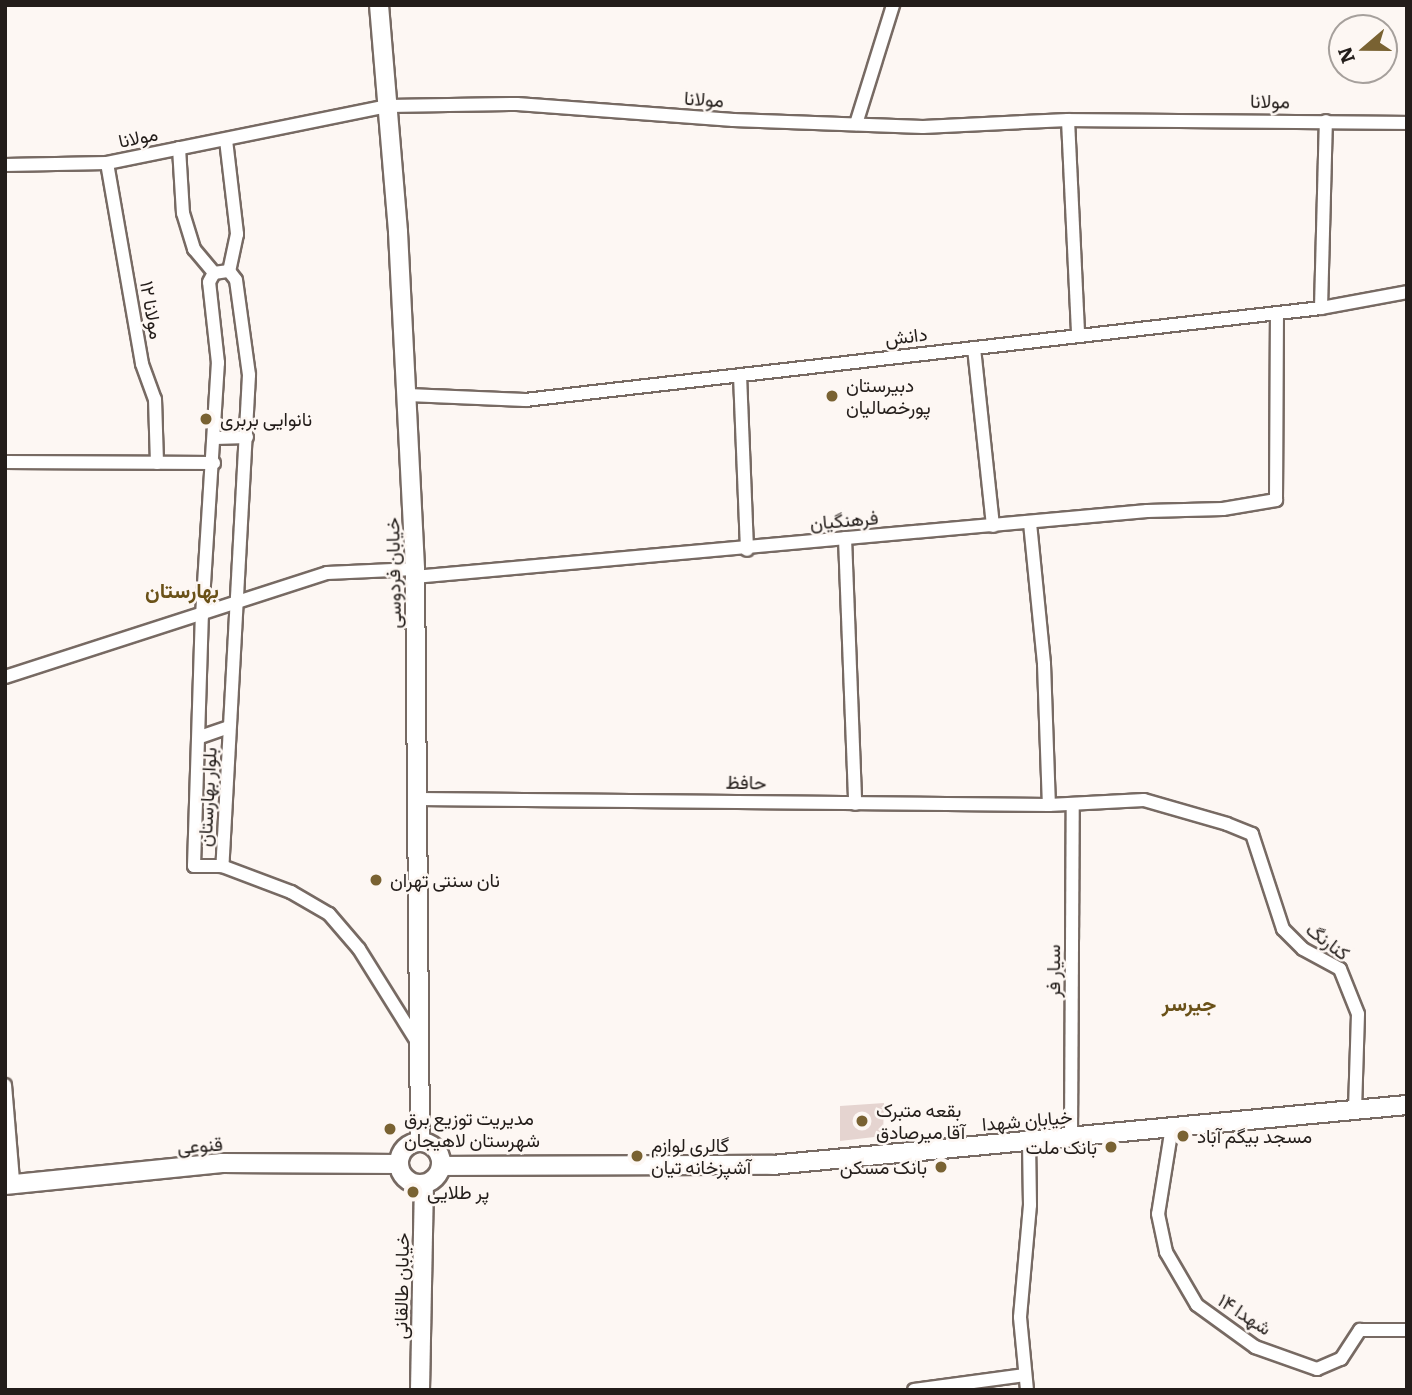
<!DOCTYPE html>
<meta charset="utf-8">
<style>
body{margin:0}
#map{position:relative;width:1412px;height:1395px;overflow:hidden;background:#fdf7f3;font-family:Literata,Vazirmatn,serif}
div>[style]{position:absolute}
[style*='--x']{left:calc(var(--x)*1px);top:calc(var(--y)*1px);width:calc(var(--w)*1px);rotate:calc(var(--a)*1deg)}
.building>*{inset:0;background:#e5d4d0}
.roads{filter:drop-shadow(2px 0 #776a63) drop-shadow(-2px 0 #776a63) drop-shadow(0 2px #776a63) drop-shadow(0 -2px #776a63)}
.street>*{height:12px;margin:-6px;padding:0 6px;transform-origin:6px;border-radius:6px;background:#fff}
.secondary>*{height:18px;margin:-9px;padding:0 9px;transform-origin:9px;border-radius:9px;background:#fff}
.secondary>.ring{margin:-9px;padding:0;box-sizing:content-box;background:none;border:18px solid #fff;border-radius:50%}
.dots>*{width:19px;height:19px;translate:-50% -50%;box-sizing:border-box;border:4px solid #fdf7f3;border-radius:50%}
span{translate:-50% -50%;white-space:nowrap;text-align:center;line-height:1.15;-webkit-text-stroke:5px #fdf7f3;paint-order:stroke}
.street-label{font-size:19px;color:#231d1a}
.poi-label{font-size:19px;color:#231d1a}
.left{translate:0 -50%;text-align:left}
.right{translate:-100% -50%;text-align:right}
.neighbourhood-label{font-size:21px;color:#6a5118;font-weight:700}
.frame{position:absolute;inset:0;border:7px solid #231d1a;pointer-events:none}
.north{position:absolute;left:1328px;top:14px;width:70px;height:70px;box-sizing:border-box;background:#fdf7f3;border:2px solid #a6a09c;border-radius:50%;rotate:250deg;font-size:19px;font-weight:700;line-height:28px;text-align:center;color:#231d1a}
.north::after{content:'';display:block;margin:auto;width:24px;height:32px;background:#796232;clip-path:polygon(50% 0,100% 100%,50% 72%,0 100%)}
</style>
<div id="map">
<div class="building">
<div style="clip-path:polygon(884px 1103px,883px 1136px,840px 1141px,840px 1106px)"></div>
</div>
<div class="roads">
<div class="street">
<div style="--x:1068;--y:120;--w:216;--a:87.3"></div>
<div style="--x:856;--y:124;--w:125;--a:-72.7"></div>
<div style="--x:226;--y:140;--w:95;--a:83.3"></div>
<div style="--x:237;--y:234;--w:38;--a:102"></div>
<div style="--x:179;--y:148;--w:65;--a:86.5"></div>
<div style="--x:183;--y:213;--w:38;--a:73"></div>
<div style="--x:194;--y:249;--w:31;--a:50"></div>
<div style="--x:107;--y:163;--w:204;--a:80.1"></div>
<div style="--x:142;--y:364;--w:37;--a:70"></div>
<div style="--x:155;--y:399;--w:64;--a:88.2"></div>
<div style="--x:5;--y:165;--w:102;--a:-1.1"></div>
<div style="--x:107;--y:163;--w:287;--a:-11.5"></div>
<div style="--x:388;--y:106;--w:129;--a:-0.9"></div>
<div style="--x:517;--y:104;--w:217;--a:4.2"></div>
<div style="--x:733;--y:120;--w:190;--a:2.1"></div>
<div style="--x:923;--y:127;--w:145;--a:-2.8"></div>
<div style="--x:1068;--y:120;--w:339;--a:0.5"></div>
<div style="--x:229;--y:271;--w:11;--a:52"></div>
<div style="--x:236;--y:280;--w:96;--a:82.2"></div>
<div style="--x:249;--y:375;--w:492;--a:93.1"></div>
<div style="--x:222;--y:866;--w:28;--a:180"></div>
<div style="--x:194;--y:866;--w:250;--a:-88.2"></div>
<div style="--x:202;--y:616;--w:254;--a:-86.4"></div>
<div style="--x:218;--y:363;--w:81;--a:-96.3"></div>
<div style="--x:209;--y:282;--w:10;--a:-61"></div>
<div style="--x:214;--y:273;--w:15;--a:-8"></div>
<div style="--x:1321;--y:308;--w:187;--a:-88.5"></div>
<div style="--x:974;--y:348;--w:179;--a:83.9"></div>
<div style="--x:740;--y:375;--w:175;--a:87.7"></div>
<div style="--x:408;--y:395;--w:117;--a:2.4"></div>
<div style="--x:525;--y:400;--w:801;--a:-6.59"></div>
<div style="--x:1321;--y:308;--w:87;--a:-10.5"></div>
<div style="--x:215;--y:438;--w:32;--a:-2"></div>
<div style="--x:5;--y:462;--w:209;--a:0.3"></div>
<div style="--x:1030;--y:523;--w:142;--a:84.3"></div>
<div style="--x:1044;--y:664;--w:141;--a:88"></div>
<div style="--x:845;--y:538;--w:266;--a:87.8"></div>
<div style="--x:414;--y:577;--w:736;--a:-5.15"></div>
<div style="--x:1147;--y:511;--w:76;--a:-1.5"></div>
<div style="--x:1223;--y:509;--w:54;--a:-9.6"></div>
<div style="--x:1276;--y:500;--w:187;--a:-89.7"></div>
<div style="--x:5;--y:677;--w:338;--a:-17.9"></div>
<div style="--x:327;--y:573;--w:88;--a:-2.6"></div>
<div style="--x:200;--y:737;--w:31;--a:-19"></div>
<div style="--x:418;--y:799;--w:631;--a:0.54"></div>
<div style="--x:1049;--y:805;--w:95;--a:-3"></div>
<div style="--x:1144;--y:800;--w:86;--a:16.1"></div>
<div style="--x:1227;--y:824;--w:27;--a:22"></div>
<div style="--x:1252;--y:834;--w:100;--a:71.9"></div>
<div style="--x:1283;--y:929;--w:28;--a:45"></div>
<div style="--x:1303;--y:949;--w:42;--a:28.4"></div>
<div style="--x:1340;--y:969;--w:48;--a:68.2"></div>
<div style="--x:1358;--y:1014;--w:96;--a:91.8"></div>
<div style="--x:222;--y:866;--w:74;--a:20.6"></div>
<div style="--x:291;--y:892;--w:44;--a:30.1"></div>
<div style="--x:329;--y:914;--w:46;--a:49.4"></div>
<div style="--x:359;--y:949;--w:113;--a:58"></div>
<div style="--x:5;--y:1085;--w:96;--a:85.2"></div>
<div style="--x:1172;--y:1127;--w:88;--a:99.1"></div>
<div style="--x:1158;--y:1214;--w:39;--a:78"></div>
<div style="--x:1166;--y:1252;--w:61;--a:59.7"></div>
<div style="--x:1197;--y:1305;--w:72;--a:35.9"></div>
<div style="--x:1255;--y:1347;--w:66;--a:19.5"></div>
<div style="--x:1317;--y:1369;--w:26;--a:-23"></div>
<div style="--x:1341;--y:1359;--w:35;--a:-57"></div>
<div style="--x:1360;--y:1330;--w:47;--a:0"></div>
<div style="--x:1071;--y:1137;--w:332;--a:-89.7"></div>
<div style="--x:914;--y:1390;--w:112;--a:-7.7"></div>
<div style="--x:1027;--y:1390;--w:73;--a:-95.5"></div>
<div style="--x:1020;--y:1317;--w:112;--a:-84.9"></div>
<div style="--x:1030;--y:1205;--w:64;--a:-90.9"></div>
</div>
<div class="secondary">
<div style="--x:379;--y:5;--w:228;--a:85.2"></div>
<div style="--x:398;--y:232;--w:337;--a:87.1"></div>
<div style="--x:415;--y:569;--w:573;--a:89.5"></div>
<div class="ring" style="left:399px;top:1142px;width:24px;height:24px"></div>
<div style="--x:441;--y:1166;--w:331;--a:-0.2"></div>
<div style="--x:772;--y:1165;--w:638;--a:-5.4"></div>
<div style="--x:5;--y:1185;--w:218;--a:-5.8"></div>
<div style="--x:222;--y:1163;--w:177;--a:0.3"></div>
<div style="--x:420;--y:1390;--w:206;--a:-88.9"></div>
</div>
</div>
<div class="dots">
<div style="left:832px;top:396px;background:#796232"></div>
<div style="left:206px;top:419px;background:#796232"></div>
<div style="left:376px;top:880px;background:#796232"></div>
<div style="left:862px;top:1121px;background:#796232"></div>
<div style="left:390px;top:1129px;background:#796232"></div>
<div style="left:1183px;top:1136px;background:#796232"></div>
<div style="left:1111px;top:1147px;background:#796232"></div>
<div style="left:637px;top:1156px;background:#796232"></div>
<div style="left:941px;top:1167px;background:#796232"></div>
<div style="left:413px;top:1192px;background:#796232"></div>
</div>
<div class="street-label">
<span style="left:704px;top:99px;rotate:4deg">مولانا</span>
<span style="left:1270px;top:101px;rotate:1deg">مولانا</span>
<span style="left:138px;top:137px;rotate:-12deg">مولانا</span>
<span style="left:152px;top:310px;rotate:80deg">مولانا ۱۲</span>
<span style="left:906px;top:336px;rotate:-7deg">دانش</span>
<span style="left:844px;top:520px;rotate:-5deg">فرهنگیان</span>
<span style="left:393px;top:573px;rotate:-91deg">خیابان فردوسی</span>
<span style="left:746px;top:782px;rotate:1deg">حافظ</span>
<span style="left:207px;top:797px;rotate:-87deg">بلوار بهارستان</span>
<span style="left:1328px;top:941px;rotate:37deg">کنارنگ</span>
<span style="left:1053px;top:971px;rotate:-90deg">سیار فر</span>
<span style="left:1027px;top:1120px;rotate:-5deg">خیابان شهدا</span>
<span style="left:200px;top:1145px;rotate:-4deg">قنوعی</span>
<span style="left:401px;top:1286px;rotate:-89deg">خیابان طالقانی</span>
<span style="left:1245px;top:1314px;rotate:33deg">شهدا ۱۴</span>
</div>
<div class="poi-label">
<span class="left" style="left:846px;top:396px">دبیرستان<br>پورخصالیان</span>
<span class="left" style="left:220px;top:419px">نانوایی بربری</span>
<span class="left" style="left:390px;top:880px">نان سنتی تهران</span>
<span class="left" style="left:876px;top:1121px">بقعه متبرک<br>آقا میرصادق</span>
<span class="left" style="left:404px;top:1129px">مدیریت توزیع برق<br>شهرستان لاهیجان</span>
<span class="left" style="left:1197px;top:1136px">مسجد بیگم آباد</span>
<span class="left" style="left:651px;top:1156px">گالری لوازم<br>آشپزخانه تیان</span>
<span class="right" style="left:1097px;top:1147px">بانک ملت</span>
<span class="right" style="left:927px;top:1167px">بانک مسکن</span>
<span class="left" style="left:427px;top:1192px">پر طلایی</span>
</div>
<div class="neighbourhood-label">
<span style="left:182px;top:589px">بهارستان</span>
<span style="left:1189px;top:1002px">جیرسر</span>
</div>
<div class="frame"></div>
<div class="north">N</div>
</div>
